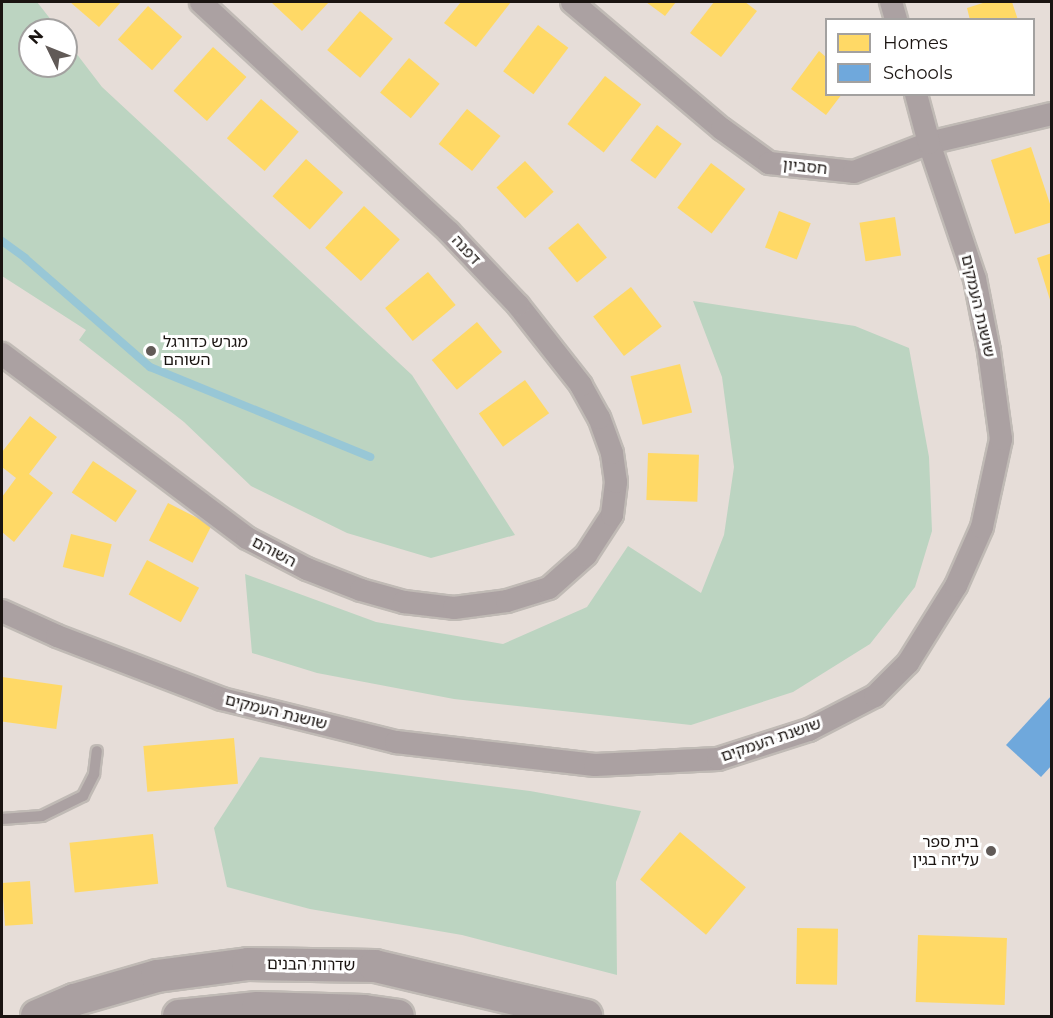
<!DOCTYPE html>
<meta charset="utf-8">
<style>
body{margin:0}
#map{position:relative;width:1053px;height:1018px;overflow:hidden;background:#e6ddd8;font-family:Montserrat,"Noto Sans Hebrew",sans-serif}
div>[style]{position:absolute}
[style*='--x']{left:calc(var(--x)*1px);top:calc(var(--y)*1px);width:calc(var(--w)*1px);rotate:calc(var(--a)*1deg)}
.green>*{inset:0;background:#bcd4c1}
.homes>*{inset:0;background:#ffd966;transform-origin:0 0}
.schools>*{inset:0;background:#6fa8dc}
.stream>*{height:8px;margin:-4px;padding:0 4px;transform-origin:4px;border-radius:4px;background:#98c7d6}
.roads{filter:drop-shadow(2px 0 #c0bab5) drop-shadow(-2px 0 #c0bab5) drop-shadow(0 2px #c0bab5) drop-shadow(0 -2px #c0bab5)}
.lane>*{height:10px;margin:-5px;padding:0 5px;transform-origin:5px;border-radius:5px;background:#aba1a2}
.street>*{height:22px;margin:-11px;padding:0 11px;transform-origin:11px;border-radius:11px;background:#aba1a2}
.secondary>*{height:32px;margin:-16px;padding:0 16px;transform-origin:16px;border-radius:16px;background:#aaa0a1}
.dots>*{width:16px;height:16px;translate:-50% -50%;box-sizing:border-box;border:3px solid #fff;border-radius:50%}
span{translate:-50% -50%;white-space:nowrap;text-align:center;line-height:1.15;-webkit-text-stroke:6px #fff;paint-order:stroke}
.street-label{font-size:16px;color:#1a1411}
.poi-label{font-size:16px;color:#1a1411}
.left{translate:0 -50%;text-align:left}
.right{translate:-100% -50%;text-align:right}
.frame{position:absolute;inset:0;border:3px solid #1a1411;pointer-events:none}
.legend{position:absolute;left:825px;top:18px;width:210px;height:78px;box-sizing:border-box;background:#fff;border:2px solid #a3a1a0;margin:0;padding:8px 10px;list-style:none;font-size:18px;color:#1a1411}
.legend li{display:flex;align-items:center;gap:12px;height:30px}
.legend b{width:30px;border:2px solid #a3a1a0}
.north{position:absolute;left:18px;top:18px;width:60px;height:60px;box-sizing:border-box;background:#fff;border:2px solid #a3a1a0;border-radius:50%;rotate:313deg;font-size:16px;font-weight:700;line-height:24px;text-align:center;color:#1a1411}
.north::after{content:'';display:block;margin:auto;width:21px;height:27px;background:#615a57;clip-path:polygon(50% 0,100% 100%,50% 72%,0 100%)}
</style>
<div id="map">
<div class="green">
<div style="clip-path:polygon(2px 2px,37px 2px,59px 30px,30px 30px,30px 66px,66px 66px,66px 40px,102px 87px,412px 375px,515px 535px,431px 558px,347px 533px,251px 486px,184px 422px,79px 340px,86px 330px,2px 276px)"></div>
<div style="clip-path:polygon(693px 301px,855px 326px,909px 348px,929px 457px,932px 531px,915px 587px,870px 644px,793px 692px,691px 725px,454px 699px,317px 673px,252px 653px,245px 574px,376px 622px,503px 644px,587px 607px,628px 546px,701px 593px,724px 535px,734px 467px,722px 377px)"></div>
<div style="clip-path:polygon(260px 757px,530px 791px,641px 811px,616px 882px,617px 975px,462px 935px,310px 909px,227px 887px,214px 828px)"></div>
</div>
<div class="homes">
<div style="clip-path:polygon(70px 2px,121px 2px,99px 27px)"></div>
<div style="clip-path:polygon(271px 2px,329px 2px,302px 31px)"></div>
<div style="clip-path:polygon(461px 2px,511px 2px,476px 47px,444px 23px)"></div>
<div style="clip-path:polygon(646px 2px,676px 2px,665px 16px)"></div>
<div style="clip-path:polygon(714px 2px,745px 2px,757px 11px,721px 57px,690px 33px)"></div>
<div style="clip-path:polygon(986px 2px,1012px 2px,1018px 20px,970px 20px,967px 8px)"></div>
<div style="left:148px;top:6px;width:46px;height:45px;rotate:42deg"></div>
<div style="left:360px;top:11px;width:43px;height:51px;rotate:40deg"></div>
<div style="left:538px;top:25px;width:38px;height:58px;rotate:37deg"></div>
<div style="left:213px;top:47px;width:45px;height:59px;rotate:42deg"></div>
<div style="clip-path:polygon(819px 51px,826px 57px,826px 94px,842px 94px,826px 115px,791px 89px)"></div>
<div style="left:409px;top:58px;width:40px;height:45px;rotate:40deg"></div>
<div style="left:605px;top:76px;width:46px;height:61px;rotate:38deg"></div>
<div style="left:261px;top:99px;width:50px;height:52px;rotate:41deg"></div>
<div style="left:467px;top:109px;width:43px;height:45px;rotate:39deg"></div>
<div style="left:657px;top:125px;width:31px;height:44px;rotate:37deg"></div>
<div style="clip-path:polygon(1031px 147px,1052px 210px,1052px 222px,1015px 234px,991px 160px)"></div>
<div style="left:306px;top:159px;width:50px;height:50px;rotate:42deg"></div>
<div style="left:525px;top:161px;width:42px;height:39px;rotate:47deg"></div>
<div style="left:711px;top:163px;width:43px;height:56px;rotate:37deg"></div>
<div style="left:364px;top:206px;width:49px;height:57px;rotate:43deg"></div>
<div style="left:779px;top:211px;width:34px;height:39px;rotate:21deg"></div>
<div style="left:895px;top:217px;width:39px;height:36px;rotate:81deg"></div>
<div style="left:578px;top:223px;width:45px;height:39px;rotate:50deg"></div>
<div style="clip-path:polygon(1052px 253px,1052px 303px,1051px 303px,1037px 258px)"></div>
<div style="left:428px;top:272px;width:43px;height:56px;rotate:50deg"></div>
<div style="left:631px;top:287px;width:50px;height:48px;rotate:52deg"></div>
<div style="left:477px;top:322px;width:39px;height:59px;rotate:50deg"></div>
<div style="left:680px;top:364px;width:50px;height:51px;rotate:76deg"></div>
<div style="left:525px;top:380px;width:41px;height:57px;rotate:54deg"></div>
<div style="clip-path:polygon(30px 416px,57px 437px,29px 474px,53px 493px,14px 542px,2px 532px,2px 497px,16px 478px,2px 467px,2px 452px)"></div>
<div style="left:648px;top:453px;width:51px;height:47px;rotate:2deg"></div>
<div style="left:93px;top:461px;width:53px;height:38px;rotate:34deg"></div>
<div style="left:168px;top:503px;width:49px;height:42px;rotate:27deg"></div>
<div style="left:71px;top:534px;width:42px;height:34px;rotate:14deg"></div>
<div style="left:147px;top:560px;width:59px;height:39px;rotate:28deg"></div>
<div style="left:2px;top:677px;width:61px;height:44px;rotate:8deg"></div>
<div style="left:234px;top:738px;width:46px;height:91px;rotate:85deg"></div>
<div style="left:680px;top:832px;width:86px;height:62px;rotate:40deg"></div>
<div style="left:153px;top:834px;width:50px;height:84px;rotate:84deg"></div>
<div style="left:30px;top:881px;width:43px;height:28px;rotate:86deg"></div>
<div style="left:797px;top:928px;width:41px;height:56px;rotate:1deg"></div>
<div style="left:918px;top:935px;width:89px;height:67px;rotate:2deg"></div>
</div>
<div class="schools">
<div style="clip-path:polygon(1052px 695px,1052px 765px,1041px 777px,1006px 745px)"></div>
</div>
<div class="stream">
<div style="--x:2;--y:241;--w:29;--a:36"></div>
<div style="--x:25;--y:258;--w:166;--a:41.1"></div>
<div style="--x:150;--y:367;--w:238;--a:22.2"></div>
</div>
<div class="roads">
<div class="lane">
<div style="--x:2;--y:819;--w:40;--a:-4.3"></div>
<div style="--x:42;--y:816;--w:46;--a:-26"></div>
<div style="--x:83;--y:796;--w:25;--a:-63"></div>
<div style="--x:94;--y:774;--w:23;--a:-83"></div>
</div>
<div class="street">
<div style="--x:572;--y:2;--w:197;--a:40.3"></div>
<div style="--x:722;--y:129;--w:58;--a:35.9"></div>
<div style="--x:769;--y:163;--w:85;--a:6"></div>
<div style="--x:854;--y:172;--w:80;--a:-21.1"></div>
<div style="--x:929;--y:143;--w:126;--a:-13.3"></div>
<div style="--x:891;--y:2;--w:19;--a:74"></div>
<div style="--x:2;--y:354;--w:306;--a:36.9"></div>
<div style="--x:247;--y:538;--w:68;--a:27.3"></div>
<div style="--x:307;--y:569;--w:58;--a:21.3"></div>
<div style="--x:361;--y:590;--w:45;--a:15.6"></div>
<div style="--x:404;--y:602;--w:50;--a:6.8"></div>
<div style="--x:454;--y:608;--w:53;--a:-7.5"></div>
<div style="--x:507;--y:601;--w:44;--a:-17.2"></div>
<div style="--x:549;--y:588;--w:50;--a:-41.7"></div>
<div style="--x:586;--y:555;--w:48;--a:-57"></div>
<div style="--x:612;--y:515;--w:33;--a:-83"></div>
<div style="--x:616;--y:482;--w:29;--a:-98"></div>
<div style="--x:612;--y:453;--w:37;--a:-110"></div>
<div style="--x:599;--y:418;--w:38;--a:-119"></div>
<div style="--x:581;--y:385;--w:102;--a:-128.2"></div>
<div style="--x:518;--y:305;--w:100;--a:-133.4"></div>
<div style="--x:449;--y:232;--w:338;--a:-137.2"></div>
<div style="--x:2;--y:611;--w:60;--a:24.4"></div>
<div style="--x:57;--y:636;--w:177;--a:20.9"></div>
<div style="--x:222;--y:699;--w:179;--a:13.9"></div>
<div style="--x:396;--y:742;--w:200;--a:6.6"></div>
<div style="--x:595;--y:765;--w:123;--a:-2.8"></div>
<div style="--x:718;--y:759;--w:96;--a:-17.7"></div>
<div style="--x:809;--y:730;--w:74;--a:-27.3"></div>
<div style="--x:875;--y:696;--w:47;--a:-45"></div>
<div style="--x:908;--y:663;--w:91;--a:-58.1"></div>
<div style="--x:956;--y:586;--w:64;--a:-66.2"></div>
<div style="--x:982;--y:527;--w:90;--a:-77.8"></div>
<div style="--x:1001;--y:439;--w:89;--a:-97.8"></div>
<div style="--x:989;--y:351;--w:73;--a:-101"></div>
<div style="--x:975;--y:279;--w:144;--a:-108.7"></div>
<div style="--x:929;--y:143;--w:51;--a:-104.9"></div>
</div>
<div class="secondary">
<div style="--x:37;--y:1016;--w:40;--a:-23.4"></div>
<div style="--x:74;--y:1000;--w:86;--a:-16.1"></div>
<div style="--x:157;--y:976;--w:92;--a:-7.5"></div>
<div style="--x:248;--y:964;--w:127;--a:0.9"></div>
<div style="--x:375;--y:966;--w:217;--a:13.3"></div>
<div style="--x:179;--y:1016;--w:79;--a:-5.8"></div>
<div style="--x:258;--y:1008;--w:106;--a:1.6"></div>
<div style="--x:364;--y:1011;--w:34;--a:8"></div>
</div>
</div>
<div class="dots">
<div style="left:151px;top:351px;background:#615a57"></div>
<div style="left:991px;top:851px;background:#615a57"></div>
</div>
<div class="street-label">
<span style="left:805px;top:167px;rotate:6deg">חסביון</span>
<span style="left:466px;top:250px;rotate:47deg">דפנה</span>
<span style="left:978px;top:306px;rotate:77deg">שושנת העמקים</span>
<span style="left:274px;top:552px;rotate:28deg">השוהם</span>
<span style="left:276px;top:712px;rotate:14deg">שושנת העמקים</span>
<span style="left:771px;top:740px;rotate:-19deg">שושנת העמקים</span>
<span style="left:311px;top:965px;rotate:1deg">שדרות הבנים</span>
</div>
<div class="poi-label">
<span class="left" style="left:163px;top:351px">מגרש כדורגל<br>השוהם</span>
<span class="right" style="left:979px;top:851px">בית ספר<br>עליזה בגין</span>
</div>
<div class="frame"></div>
<ul class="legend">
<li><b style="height:16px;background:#ffd966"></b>Homes</li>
<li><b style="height:16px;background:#6fa8dc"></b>Schools</li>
</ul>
<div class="north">N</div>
</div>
